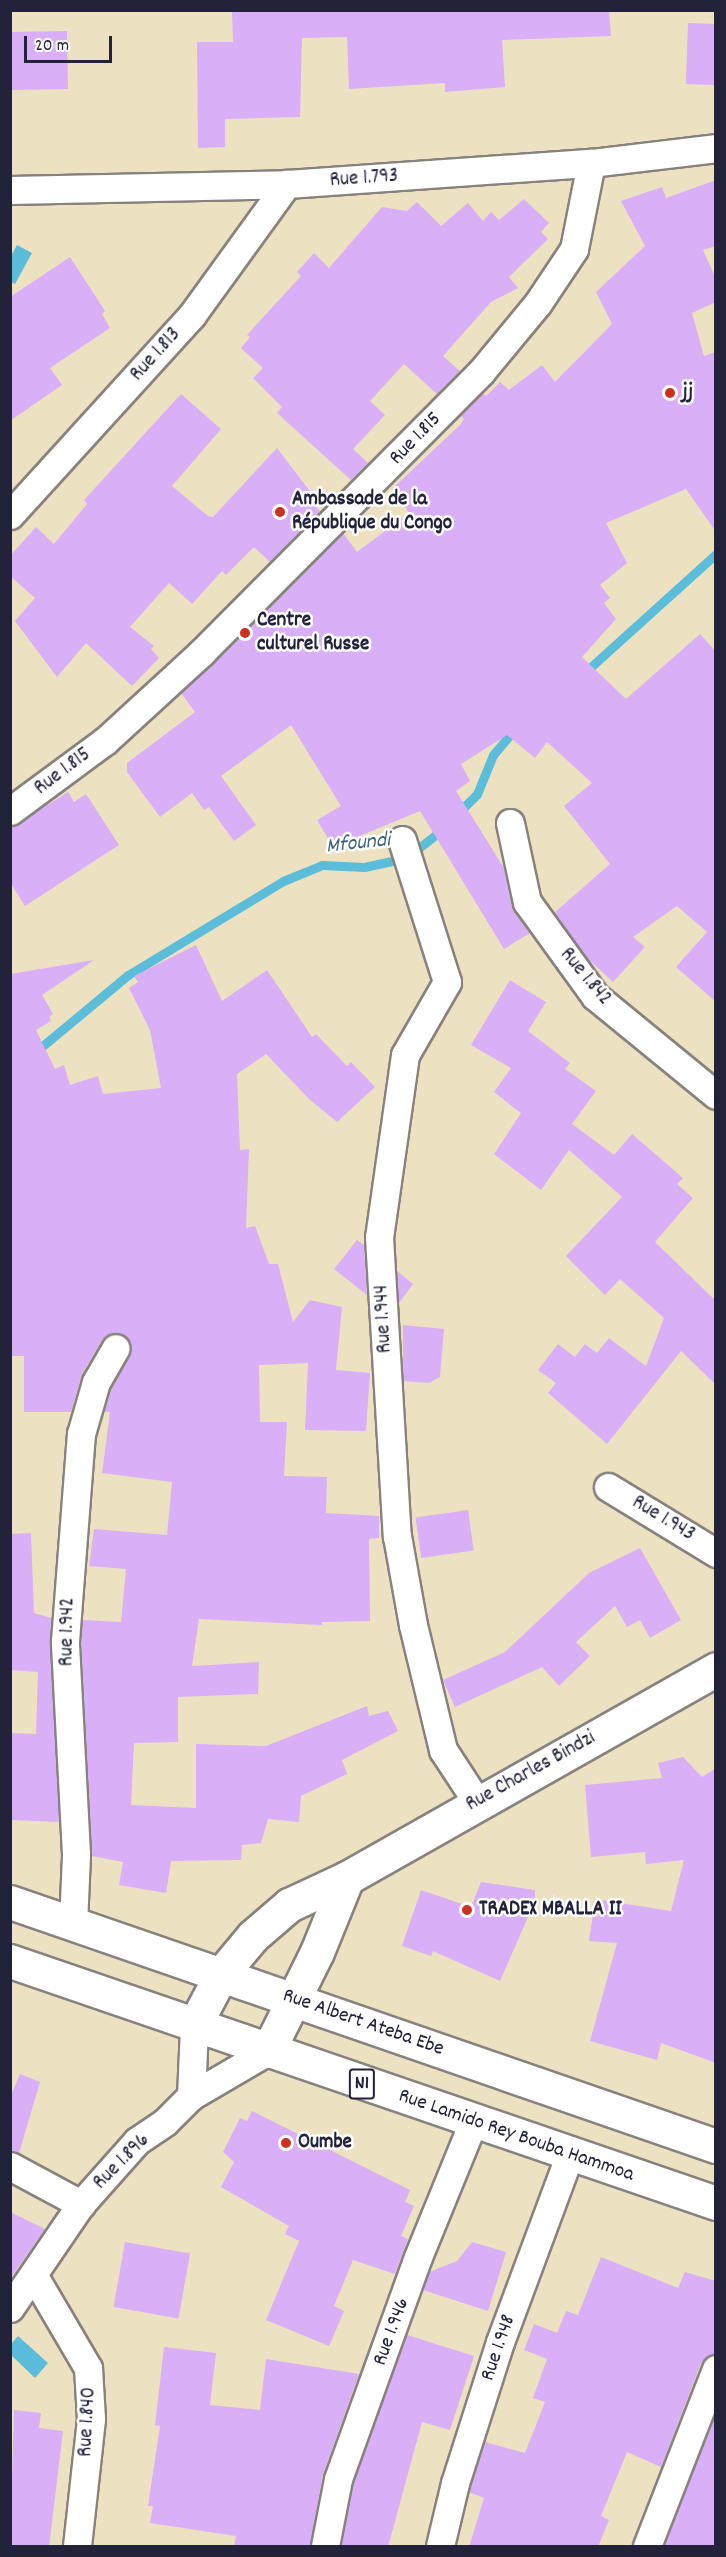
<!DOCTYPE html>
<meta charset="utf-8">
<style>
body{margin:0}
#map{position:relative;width:726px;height:2557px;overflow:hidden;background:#ece2c1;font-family:Dekko,sans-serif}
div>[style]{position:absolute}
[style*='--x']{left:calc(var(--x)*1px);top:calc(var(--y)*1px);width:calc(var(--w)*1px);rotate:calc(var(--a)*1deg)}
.water>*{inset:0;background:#5bbdd9}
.stream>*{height:9px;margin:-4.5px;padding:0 4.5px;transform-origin:4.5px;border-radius:4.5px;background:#5bbdd9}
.building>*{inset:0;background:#d9aff8;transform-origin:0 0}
.roads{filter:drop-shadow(2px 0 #87827e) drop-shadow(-2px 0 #87827e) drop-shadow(0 2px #87827e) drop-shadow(0 -2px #87827e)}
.street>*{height:27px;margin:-13.5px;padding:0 13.5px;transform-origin:13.5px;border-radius:13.5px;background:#fff}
.secondary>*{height:33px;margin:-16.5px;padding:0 16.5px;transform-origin:16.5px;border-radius:16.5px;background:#fff}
.highway>*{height:33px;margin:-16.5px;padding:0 16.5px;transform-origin:16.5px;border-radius:16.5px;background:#fff}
.dots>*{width:16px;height:16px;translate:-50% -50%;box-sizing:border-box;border:3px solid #fff;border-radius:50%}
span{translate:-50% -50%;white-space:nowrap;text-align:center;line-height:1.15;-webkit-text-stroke:5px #fff;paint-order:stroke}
.shield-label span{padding:2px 4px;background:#fff;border:2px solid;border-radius:4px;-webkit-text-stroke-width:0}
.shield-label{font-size:20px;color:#22223b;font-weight:700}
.street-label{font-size:21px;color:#22223b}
.poi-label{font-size:21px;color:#22223b;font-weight:700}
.left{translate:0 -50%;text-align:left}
.water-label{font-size:22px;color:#39607a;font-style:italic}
.frame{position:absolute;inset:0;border:12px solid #22223b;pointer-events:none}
.scale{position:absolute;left:24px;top:36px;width:88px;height:27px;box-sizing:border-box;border:3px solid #22223b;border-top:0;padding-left:8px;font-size:18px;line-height:21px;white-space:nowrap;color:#22223b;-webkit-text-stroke:4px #fff;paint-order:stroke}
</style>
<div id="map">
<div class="water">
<div style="clip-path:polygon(17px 245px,32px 253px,15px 284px,11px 282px,11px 256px)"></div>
<div style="clip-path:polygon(18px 2336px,48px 2363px,35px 2378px,11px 2355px,11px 2344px)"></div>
</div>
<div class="stream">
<div style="--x:583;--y:674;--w:179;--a:-42.1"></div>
<div style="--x:457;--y:814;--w:28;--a:-45"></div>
<div style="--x:477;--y:794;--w:42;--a:-67.7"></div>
<div style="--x:493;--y:755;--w:35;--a:-50"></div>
<div style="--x:34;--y:1053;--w:122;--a:-39.7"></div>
<div style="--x:128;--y:975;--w:181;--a:-31.2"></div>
<div style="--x:283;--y:881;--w:42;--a:-22.3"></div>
<div style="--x:322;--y:865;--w:42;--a:2.7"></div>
<div style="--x:364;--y:867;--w:43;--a:-12.1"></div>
<div style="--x:406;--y:858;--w:47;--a:-38.1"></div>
</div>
<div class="building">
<div style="clip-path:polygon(232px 10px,609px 10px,611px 36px,502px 40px,505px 87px,445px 92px,445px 83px,349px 89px,347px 37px,302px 38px,300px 117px,225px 119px,225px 147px,198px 148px,197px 42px,233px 42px)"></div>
<div style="left:688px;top:23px;width:28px;height:61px;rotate:2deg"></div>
<div style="left:67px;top:31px;width:58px;height:57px;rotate:89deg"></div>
<div style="clip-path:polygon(716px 180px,716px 246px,703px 250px,716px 279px,716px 302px,692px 313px,704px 356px,716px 352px,716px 532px,686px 489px,606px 523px,627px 563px,600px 585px,610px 598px,604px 603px,616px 619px,582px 657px,626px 699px,700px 634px,716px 652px,716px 1002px,676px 967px,707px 932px,677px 906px,633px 937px,645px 947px,613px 982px,587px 958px,554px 913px,610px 864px,564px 806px,592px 783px,547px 742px,535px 758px,507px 735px,461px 764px,470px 781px,456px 791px,504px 868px,512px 906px,530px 933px,504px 949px,420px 811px,333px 847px,317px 820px,341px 806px,291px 725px,221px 776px,256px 825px,234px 841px,209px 807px,204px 810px,192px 793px,160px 817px,127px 772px,127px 763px,195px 712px,181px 693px,343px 533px,357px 552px,409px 513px,393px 488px,460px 425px,464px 419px,460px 415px,483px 393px,486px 396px,500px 382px,509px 390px,542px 365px,555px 382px,612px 324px,596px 292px,645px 246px,621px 201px,662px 187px,666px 198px)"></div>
<div style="clip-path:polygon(524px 199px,549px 223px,541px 232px,548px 239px,509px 277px,518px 288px,491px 302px,443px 356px,460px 371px,437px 394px,404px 364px,370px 401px,385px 415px,353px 449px,368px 463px,351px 480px,277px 413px,282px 407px,253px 378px,263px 368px,241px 348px,250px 337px,247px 335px,301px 276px,297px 272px,314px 253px,329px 268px,382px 207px,407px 211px,417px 202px,441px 226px,468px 203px,483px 221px,491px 212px,499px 220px)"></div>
<div style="clip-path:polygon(70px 257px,105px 311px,102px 314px,110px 328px,50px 368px,62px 385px,10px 421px,10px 297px)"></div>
<div style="clip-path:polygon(181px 394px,221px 429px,172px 486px,208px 516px,213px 517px,277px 448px,319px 503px,316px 507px,320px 511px,270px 562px,254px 547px,226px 575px,222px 571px,192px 604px,169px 583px,130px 627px,154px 646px,151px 649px,159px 658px,132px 686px,86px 643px,57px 677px,15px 621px,35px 598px,10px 576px,10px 556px,36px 527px,54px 544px,87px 504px,84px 500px)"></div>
<div style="clip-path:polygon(68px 792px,74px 802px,86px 794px,119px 845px,25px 906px,10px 882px,10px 829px)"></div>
<div style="clip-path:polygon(196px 945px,222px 1001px,267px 970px,312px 1037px,316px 1034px,347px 1066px,351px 1062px,375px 1087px,337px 1122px,309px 1099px,266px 1054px,237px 1074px,240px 1150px,249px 1149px,246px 1228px,255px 1226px,269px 1264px,278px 1264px,293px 1322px,310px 1300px,342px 1307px,336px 1370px,370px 1373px,366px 1431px,305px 1430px,308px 1363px,259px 1365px,260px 1422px,287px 1422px,284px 1476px,327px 1477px,326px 1513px,379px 1516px,379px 1538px,369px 1539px,370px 1621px,322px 1622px,322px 1625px,199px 1619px,192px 1666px,259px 1662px,258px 1694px,178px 1697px,178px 1742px,134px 1743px,131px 1805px,196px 1808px,196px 1744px,266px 1746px,367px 1706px,369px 1716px,388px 1711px,398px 1731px,342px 1760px,347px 1774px,301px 1796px,299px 1822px,268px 1819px,261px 1843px,242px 1845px,241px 1860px,171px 1861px,166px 1893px,119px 1885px,123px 1862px,92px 1856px,81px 1641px,82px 1620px,121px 1622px,126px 1569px,89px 1566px,94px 1529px,167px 1535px,172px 1482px,102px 1473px,110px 1412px,104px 1412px,111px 1388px,132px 1349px,123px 1334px,109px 1334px,102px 1340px,82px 1374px,71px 1412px,24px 1412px,24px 1356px,10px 1356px,10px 974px,94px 960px,42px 995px,53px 1014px,49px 1017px,51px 1021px,36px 1030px,55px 1069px,64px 1065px,70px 1085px,98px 1076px,103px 1094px,161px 1088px,150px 1030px,129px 988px,138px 982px,134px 976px)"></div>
<div style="clip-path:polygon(510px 980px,546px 1002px,528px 1031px,570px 1063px,565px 1069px,596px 1091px,572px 1124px,614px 1155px,632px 1134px,683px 1178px,677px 1184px,693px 1198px,655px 1242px,716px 1301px,716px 1385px,681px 1351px,607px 1444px,548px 1393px,556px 1383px,538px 1370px,558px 1344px,575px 1357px,585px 1344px,597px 1353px,609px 1338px,646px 1366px,664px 1318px,620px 1279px,605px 1295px,566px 1256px,622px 1197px,569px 1150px,541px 1190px,494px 1154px,521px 1113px,494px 1092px,511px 1068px,471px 1045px)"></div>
<div style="clip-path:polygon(357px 1240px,364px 1245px,367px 1295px,334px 1269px)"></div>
<div style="clip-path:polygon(397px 1271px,413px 1284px,399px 1303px)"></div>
<div style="clip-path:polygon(403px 1325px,444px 1329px,440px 1377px,429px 1383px,403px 1381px)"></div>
<div style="left:468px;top:1510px;width:41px;height:53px;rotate:82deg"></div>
<div style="clip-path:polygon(31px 1533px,34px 1613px,51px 1618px,59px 1822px,10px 1820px,10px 1733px,36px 1734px,38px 1672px,10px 1670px,10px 1534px)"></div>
<div style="clip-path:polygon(640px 1548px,681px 1620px,650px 1638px,640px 1620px,627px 1627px,615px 1606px,576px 1642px,590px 1656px,559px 1686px,542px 1667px,455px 1707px,443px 1680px,505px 1652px,589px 1573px)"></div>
<div style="clip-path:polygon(683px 1757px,702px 1777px,716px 1768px,716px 2063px,661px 2043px,657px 2060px,590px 2041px,617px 1943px,589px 1941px,595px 1899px,671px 1911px,684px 1860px,646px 1864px,645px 1852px,591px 1857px,585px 1785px,662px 1778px,658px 1763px)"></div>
<div style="clip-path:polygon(481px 1882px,535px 1890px,535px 1901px,500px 1981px,433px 1951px,431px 1956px,402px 1946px,421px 1890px,471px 1907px)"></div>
<div style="clip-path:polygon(20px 2074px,40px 2082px,19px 2153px,10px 2150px,10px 2098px)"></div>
<div style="clip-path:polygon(252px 2111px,410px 2190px,405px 2202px,414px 2206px,401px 2236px,408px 2239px,395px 2274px,353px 2260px,334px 2306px,344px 2311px,329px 2346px,266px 2320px,299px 2241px,285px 2234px,289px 2226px,221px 2187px,234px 2162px,223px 2152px,240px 2118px,247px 2121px)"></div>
<div style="clip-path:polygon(10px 2212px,45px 2229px,10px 2279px)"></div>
<div style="left:125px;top:2242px;width:66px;height:66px;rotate:10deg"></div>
<div style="clip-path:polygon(472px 2242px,506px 2252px,488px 2311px,423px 2290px,429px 2272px,457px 2261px)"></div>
<div style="clip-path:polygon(601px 2257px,678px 2288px,685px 2272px,716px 2281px,716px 2354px,701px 2363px,661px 2467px,627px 2452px,601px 2516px,609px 2520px,598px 2547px,469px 2547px,484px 2498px,469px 2492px,485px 2442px,525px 2453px,545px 2402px,533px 2398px,547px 2359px,524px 2350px,534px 2324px,557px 2333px,566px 2311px,578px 2315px)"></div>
<div style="clip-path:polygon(407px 2335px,474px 2356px,450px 2430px,422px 2422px,388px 2547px,341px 2547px,353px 2483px)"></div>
<div style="clip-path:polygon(164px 2347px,216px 2353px,210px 2405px,260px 2410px,266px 2359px,359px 2374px,323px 2474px,310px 2547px,234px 2547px,236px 2536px,150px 2523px,153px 2506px,148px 2506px,160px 2426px,155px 2425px)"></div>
<div style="clip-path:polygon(14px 2410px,41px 2413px,39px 2428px,63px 2431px,49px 2547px,10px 2547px)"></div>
<div style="clip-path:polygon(716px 2414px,716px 2547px,664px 2547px)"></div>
</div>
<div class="roads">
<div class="street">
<div style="--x:10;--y:190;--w:277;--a:-1.2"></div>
<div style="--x:287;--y:184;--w:305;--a:-4"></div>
<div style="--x:591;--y:163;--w:126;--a:-6.8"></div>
<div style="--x:10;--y:515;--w:270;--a:-47.7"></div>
<div style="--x:192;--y:315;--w:162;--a:-54.1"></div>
<div style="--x:10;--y:811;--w:118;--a:-36.4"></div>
<div style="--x:105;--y:741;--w:132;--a:-42.5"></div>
<div style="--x:202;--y:652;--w:395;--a:-45.1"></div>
<div style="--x:481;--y:372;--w:89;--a:-50.4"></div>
<div style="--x:538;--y:303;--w:65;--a:-56.3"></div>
<div style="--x:574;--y:249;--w:88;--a:-78.8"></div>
<div style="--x:510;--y:823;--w:81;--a:77.9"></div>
<div style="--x:527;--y:902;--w:116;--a:54.1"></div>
<div style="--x:595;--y:996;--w:156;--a:39.3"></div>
<div style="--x:402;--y:840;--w:149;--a:72.4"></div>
<div style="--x:447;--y:982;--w:84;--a:119.9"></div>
<div style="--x:405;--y:1055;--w:184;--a:98.1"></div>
<div style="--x:379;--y:1237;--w:300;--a:86.6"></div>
<div style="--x:397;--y:1536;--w:90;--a:79.8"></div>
<div style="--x:413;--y:1625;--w:129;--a:76.5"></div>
<div style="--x:443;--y:1750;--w:62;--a:56.8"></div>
<div style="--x:608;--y:1487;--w:127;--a:31.4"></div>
<div style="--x:73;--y:1924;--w:70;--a:-87.5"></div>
<div style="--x:76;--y:1854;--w:213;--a:-93"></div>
<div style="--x:65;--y:1641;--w:208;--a:-85.6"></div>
<div style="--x:81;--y:1434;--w:54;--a:-73.9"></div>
<div style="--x:96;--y:1382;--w:39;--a:-60"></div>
<div style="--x:191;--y:2096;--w:70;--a:-87.5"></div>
<div style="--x:10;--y:2166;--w:81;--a:28.2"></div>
<div style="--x:34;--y:2276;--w:107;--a:59.6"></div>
<div style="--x:88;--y:2368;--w:51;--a:86.6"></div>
<div style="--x:91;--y:2419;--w:128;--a:96.3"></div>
<div style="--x:10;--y:2308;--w:126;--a:-55.7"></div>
<div style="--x:81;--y:2204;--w:84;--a:-48.4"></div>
<div style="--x:137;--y:2141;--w:34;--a:-34"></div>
<div style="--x:165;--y:2122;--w:37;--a:-45"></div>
<div style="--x:191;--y:2096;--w:89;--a:-30.3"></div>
<div style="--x:325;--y:2546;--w:68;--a:-79"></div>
<div style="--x:338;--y:2479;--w:236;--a:-70.2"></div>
<div style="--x:418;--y:2257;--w:146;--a:-67.8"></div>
<div style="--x:440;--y:2546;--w:65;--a:-76.6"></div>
<div style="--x:455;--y:2483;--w:148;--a:-72.3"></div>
<div style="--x:500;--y:2342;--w:201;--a:-69.6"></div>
<div style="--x:647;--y:2546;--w:190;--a:-68.7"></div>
</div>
<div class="secondary">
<div style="--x:194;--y:2026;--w:60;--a:-62.2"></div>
<div style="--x:222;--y:1973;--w:48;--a:-50"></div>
<div style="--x:253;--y:1936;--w:48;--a:-40.7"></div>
<div style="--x:289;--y:1905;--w:64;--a:-25"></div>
<div style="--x:347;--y:1878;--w:424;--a:-29.5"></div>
<div style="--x:268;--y:2051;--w:110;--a:-63.7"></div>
<div style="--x:317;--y:1952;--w:80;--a:-67.9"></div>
</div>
<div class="highway">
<div style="--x:10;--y:1902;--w:747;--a:19.07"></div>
<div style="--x:10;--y:1961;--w:746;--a:18.92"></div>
</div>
</div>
<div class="dots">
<div style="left:670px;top:393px;background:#c8321e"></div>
<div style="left:280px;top:512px;background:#c8321e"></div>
<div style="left:245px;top:633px;background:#c8321e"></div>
<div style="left:467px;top:1910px;background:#c8321e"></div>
<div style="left:286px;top:2143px;background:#c8321e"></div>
</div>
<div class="shield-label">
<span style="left:362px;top:2084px">N1</span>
</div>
<div class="street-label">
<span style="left:364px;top:179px;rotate:-4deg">Rue 1.793</span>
<span style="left:156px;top:355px;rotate:-48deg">Rue 1.813</span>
<span style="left:416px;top:439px;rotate:-46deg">Rue 1.815</span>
<span style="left:63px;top:772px;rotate:-37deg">Rue 1.815</span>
<span style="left:585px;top:977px;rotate:50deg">Rue 1.842</span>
<span style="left:384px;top:1319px;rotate:-93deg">Rue 1.944</span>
<span style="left:663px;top:1519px;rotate:31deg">Rue 1.943</span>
<span style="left:68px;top:1632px;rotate:-89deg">Rue 1.942</span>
<span style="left:531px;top:1772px;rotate:-29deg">Rue Charles Bindzi</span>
<span style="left:363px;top:2023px;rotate:19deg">Rue Albert Ateba Ebe</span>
<span style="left:516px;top:2136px;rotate:19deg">Rue Lamido Rey Bouba Hammoa</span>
<span style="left:122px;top:2162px;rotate:-45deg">Rue 1.896</span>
<span style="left:392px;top:2332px;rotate:-70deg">Rue 1.946</span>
<span style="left:499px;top:2348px;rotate:-71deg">Rue 1.948</span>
<span style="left:88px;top:2422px;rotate:-87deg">Rue 1.840</span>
</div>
<div class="poi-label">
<span class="left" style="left:682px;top:393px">jj</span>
<span class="left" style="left:292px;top:512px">Ambassade de la<br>République du Congo</span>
<span class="left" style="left:257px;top:633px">Centre<br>culturel Russe</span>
<span class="left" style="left:479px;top:1910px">TRADEX MBALLA II</span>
<span class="left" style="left:298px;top:2143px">Oumbe</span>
</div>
<div class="water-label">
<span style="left:358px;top:844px;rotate:-6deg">Mfoundi</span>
</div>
<div class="frame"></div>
<div class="scale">20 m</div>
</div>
